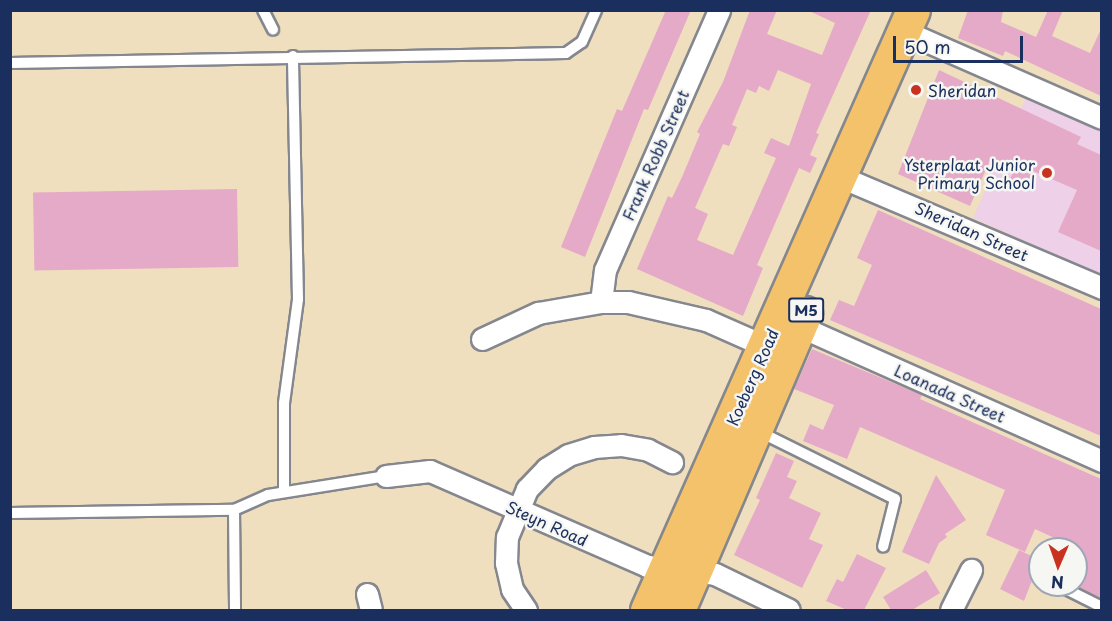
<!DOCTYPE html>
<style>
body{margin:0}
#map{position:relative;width:1112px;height:621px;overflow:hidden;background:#efdfbf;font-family:"Playpen Sans",sans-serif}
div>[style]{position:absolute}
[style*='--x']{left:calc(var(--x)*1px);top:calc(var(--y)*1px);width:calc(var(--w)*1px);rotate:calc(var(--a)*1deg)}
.built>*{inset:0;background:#eed0e8}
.building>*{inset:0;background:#e5aac7;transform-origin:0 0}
.roads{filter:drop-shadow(2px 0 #85878e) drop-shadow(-2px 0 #85878e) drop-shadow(0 2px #85878e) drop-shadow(0 -2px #85878e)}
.lane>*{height:10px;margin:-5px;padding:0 5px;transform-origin:5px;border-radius:5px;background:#fff}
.street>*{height:21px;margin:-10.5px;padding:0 10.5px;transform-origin:10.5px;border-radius:10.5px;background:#fff}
.primary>*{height:33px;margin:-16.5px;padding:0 16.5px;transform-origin:16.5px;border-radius:16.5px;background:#f3c26a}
.dots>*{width:16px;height:16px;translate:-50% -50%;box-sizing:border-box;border:3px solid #f6f6f2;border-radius:50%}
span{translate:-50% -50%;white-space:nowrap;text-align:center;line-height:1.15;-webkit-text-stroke:5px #f6f6f2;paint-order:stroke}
.shield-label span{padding:2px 4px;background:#f6f6f2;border:2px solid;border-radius:4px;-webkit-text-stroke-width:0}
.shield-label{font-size:15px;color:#1b2f5e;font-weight:700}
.poi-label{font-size:16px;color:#1b2f5e}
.left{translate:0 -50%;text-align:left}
.right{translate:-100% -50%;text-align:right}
.street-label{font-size:16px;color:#1b2f5e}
.frame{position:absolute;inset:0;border:12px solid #1b2f5e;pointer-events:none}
.north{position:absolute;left:1028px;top:537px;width:60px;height:60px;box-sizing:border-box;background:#f6f6f2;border:2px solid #9ea6b7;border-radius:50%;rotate:182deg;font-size:16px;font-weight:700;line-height:24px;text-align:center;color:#1b2f5e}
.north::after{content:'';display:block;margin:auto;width:21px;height:27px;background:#c8321e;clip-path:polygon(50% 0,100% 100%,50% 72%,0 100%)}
.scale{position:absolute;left:893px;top:36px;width:130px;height:27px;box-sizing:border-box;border:3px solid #1b2f5e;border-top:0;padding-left:8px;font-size:18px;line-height:21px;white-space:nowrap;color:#1b2f5e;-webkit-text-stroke:4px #f6f6f2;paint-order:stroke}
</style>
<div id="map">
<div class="built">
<div style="clip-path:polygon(1027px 95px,1101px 128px,1101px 275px,973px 218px)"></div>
</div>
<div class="building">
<div style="clip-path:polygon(666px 10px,691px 10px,648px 110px,644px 109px,585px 257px,561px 247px,617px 109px,622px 111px)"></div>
<div style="clip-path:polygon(evenodd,750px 10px,777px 10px,767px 34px,822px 55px,835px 23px,807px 10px,871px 10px,816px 133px,819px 134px,810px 155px,817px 158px,810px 173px,799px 168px,757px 265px,763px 268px,743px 316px,637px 269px,668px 196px,672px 198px,682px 177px,700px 134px,697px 132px,723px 82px,750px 10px,778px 70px,811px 84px,789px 146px,771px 138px,764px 153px,776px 158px,733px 255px,697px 240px,708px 214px,695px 208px,723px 144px,729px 146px,737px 127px,732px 125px,747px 89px,756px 93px,759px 86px,769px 91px,778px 70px)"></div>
<div style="clip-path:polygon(968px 10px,1003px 10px,1001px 22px,1036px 37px,1048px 10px,1063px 10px,1052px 36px,1090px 53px,1101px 29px,1101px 96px,1005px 51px,1003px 56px,958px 38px)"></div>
<div style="clip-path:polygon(939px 70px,1081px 137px,1077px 144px,1101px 155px,1101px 251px,1058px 232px,1077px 190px,1033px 171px,1026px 186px,1010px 179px,1015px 168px,991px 158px,970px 206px,898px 174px)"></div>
<div style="left:237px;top:189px;width:78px;height:204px;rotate:89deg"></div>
<div style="clip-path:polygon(878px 210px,1101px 309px,1101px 436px,830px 320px,839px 300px,854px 306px,872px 265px,857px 258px)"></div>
<div style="clip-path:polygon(812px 349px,922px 395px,920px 399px,1101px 479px,1101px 598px,1076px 586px,1076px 549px,1059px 549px,1063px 542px,1035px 529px,1025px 552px,986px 535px,1005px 490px,860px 427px,847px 459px,803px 441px,810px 424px,823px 430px,834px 405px,794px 389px)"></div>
<div style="clip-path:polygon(776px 453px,794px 461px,787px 477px,797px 481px,789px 498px,821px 513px,809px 539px,823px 545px,802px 588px,734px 555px,760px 500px,756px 498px)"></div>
<div style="clip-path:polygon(936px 475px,966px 520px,945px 534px,947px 537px,939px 543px,929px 564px,902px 552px)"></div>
<div style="clip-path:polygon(1019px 550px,1040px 560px,1024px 601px,1000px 589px)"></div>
<div style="clip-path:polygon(857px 554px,886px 568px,864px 610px,847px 610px,826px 601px,837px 579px,843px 582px)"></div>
<div style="clip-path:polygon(926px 570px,940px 593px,912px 610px,891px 610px,883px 597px)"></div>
</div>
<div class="roads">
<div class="lane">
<div style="--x:263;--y:10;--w:22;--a:63"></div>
<div style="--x:10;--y:63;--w:556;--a:-1.03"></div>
<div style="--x:566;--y:53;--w:19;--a:-35"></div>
<div style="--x:582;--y:42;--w:35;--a:-66"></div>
<div style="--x:758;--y:431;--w:153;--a:26.4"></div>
<div style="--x:895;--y:499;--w:49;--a:104"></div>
<div style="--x:284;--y:491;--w:88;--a:-90"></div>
<div style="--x:284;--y:403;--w:105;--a:-82.3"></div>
<div style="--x:298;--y:299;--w:243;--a:-91.2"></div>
<div style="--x:234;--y:510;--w:100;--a:89.4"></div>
<div style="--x:10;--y:513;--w:224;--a:-0.8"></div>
<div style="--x:234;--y:510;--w:37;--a:-24"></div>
<div style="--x:268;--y:495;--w:120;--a:-9.1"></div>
<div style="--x:1058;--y:585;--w:49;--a:26.6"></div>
</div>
<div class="street">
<div style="--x:904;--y:31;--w:216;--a:23.7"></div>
<div style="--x:841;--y:177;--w:284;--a:23"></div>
<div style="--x:601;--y:302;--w:32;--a:-83"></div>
<div style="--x:605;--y:270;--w:284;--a:-66.3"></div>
<div style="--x:799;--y:326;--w:332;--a:24"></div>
<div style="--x:482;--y:339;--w:62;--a:-24.9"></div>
<div style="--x:538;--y:313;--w:64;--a:-9.9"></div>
<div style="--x:601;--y:302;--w:27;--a:0"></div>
<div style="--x:628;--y:302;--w:80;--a:13"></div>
<div style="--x:706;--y:320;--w:64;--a:23.8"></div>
<div style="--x:386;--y:476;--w:44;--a:-6.5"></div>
<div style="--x:430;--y:471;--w:237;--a:23.6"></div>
<div style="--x:647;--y:566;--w:68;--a:6.7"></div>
<div style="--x:715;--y:574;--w:82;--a:25.9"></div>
<div style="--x:367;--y:594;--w:16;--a:76"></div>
<div style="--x:526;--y:610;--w:25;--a:-124"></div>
<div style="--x:512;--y:589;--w:27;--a:-103"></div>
<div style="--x:506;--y:563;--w:26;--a:-88"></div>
<div style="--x:507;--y:537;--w:52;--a:-67.4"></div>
<div style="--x:527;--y:489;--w:28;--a:-46"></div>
<div style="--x:546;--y:469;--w:26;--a:-32"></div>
<div style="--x:568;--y:455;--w:27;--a:-17"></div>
<div style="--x:594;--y:447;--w:27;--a:-4"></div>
<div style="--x:621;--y:445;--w:27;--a:10"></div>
<div style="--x:648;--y:450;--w:27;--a:27"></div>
<div style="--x:951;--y:610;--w:45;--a:-63.4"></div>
</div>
<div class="primary">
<div style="--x:647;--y:610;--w:656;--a:-66.09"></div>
<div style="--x:678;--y:610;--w:323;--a:-66.8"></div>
</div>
</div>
<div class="dots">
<div style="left:916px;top:90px;background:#c8321e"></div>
<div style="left:1047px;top:173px;background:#c8321e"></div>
</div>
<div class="shield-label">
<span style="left:806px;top:310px">M5</span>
</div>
<div class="poi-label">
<span class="left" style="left:928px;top:90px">Sheridan</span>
<span class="right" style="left:1035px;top:173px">Ysterplaat Junior<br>Primary School</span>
</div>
<div class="street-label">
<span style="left:655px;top:155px;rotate:-66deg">Frank Robb Street</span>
<span style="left:972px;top:231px;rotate:24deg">Sheridan Street</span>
<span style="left:752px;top:377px;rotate:-66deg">Koeberg Road</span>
<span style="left:950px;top:393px;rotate:24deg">Loanada Street</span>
<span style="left:547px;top:523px;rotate:24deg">Steyn Road</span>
</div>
<div class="frame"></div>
<div class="north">N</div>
<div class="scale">50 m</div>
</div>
